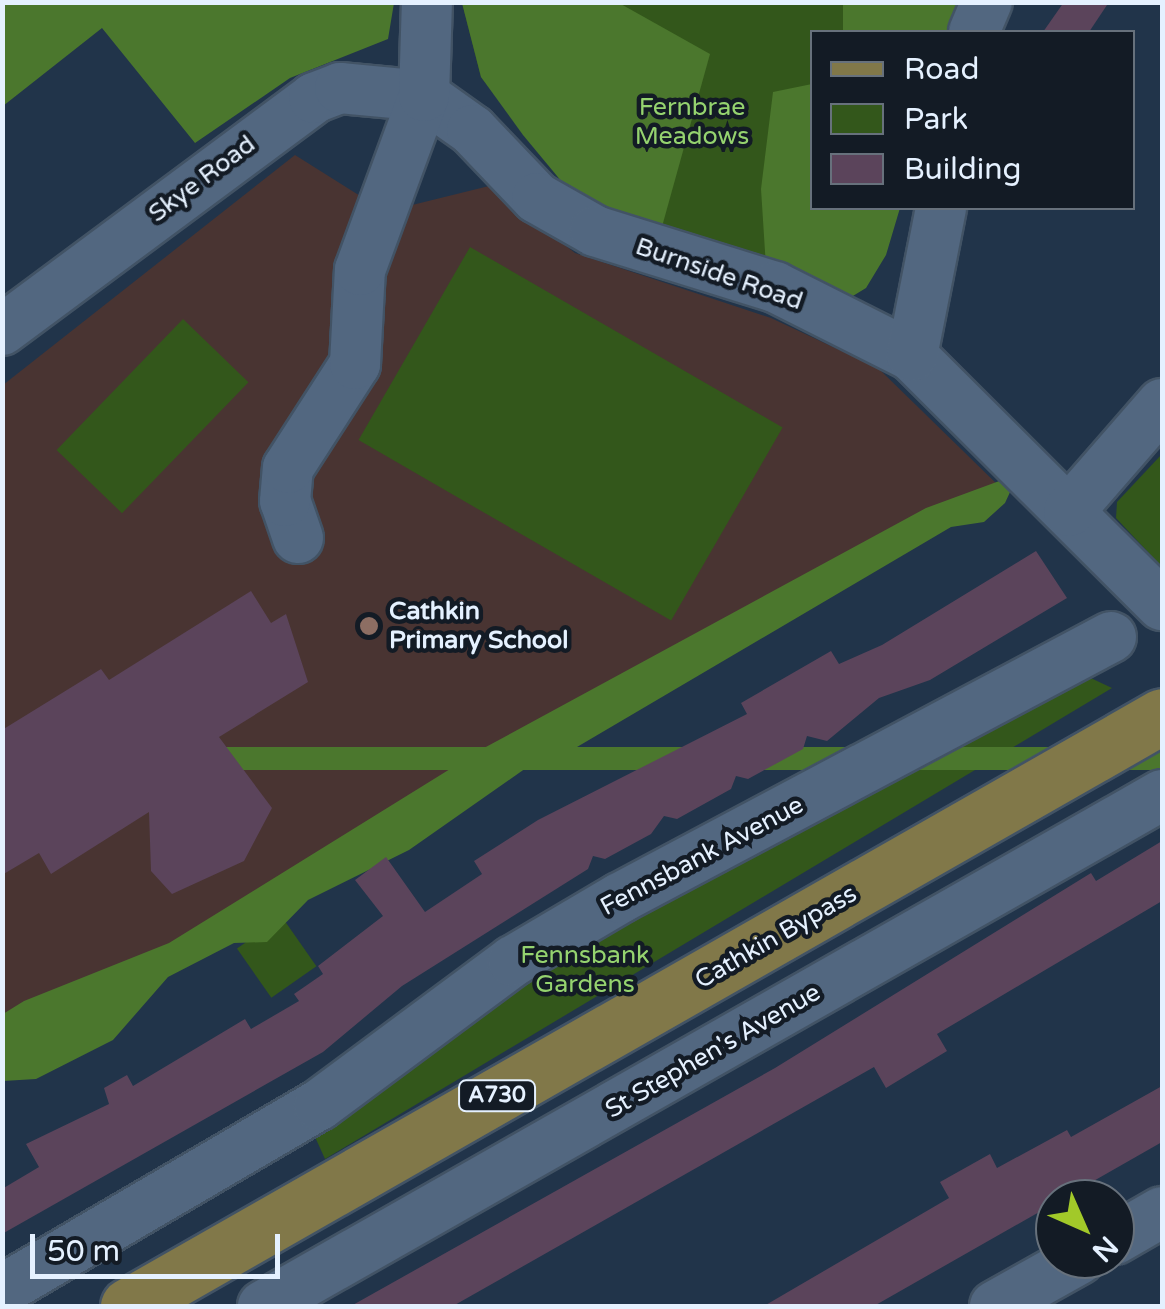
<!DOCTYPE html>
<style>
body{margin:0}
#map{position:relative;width:1165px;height:1309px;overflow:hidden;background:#21344a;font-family:"Varela Round",sans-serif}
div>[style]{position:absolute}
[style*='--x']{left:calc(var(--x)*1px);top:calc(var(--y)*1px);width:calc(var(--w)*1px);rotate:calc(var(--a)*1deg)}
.education>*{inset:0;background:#493432}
.green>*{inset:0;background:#33571b;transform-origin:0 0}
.forest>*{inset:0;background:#4b772d;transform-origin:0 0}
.building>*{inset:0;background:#5b445b}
.roads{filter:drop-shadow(2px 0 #425365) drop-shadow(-2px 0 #425365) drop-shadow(0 2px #425365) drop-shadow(0 -2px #425365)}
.minor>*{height:50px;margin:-25px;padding:0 25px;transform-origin:25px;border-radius:25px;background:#526780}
.major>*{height:55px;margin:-27.5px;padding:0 27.5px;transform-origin:27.5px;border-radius:27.5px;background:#817849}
.dots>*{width:28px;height:28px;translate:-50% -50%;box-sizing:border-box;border:5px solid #131b25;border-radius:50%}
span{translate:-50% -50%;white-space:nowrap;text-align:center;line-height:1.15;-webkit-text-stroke:9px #131b25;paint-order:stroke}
.shield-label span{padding:2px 8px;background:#131b25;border:2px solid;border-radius:8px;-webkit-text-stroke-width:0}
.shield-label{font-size:22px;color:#e5f1ff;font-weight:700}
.park-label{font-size:25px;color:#95d36f}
.street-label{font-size:25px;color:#e5f1ff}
.poi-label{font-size:25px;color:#e5f1ff;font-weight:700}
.left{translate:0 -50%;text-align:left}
.frame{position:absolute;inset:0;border:5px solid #e5f1ff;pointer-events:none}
.legend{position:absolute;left:810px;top:30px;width:325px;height:180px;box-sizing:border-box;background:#131b25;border:2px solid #67717c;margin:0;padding:12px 18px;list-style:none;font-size:30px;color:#e5f1ff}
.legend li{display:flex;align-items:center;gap:20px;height:50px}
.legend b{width:50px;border:2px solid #67717c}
.north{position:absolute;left:1035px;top:1179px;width:100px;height:100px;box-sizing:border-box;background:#131b25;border:2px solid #67717c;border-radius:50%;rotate:135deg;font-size:28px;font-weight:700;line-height:40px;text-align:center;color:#e5f1ff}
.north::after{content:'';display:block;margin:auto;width:35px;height:45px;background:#a2c929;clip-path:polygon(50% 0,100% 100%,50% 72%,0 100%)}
.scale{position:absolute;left:30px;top:1234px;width:250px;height:45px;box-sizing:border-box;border:5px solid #e5f1ff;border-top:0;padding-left:12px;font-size:30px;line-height:35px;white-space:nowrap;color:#e5f1ff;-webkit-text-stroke:8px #131b25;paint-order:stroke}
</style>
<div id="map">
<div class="education">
<div style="clip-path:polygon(295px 155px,365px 199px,400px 208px,489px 186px,575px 253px,771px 318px,878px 368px,1002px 489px,216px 923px,3px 1023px,3px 385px)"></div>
</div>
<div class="green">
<div style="clip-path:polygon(462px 3px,959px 3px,950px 32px,812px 32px,812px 208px,900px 208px,866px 288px,658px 241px,562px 182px,481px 77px)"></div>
<div style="left:470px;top:247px;width:361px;height:223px;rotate:30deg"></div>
<div style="left:183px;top:319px;width:91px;height:182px;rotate:44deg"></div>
<div style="clip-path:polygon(1162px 454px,1162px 567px,1116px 518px,1117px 502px)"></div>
<div style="clip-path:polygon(1080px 673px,1112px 688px,325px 1159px,311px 1128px,491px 995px)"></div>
<div style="left:282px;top:917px;width:60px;height:55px;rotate:55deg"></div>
</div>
<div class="forest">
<div style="clip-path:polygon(3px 2px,394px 2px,394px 3px,388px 39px,290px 78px,195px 143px,102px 28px,3px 106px)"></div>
<div style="clip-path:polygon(462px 3px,619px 3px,710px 54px,658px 241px,562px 182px,523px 135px,481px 77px)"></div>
<div style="left:843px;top:3px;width:116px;height:29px"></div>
<div style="clip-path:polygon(812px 84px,812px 208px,900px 208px,886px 255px,866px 288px,843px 302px,766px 267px,761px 189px,773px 92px)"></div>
<div style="clip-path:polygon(1002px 480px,1011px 490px,1005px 503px,984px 522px,951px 527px,577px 747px,546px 754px,409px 850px,308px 900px,267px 942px,234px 943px,168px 977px,113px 1040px,36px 1079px,3px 1081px,3px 1014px,24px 1001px,169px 943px,484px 748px,926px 508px)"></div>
<div style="left:1162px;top:747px;width:23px;height:1124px;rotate:90deg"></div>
</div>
<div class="building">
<div style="clip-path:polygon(1064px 2px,1109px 2px,1089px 32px,1043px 32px)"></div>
<div style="clip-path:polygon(1036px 551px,1067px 598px,930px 680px,879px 698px,827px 741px,807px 736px,803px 749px,748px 779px,736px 776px,731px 789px,677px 819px,664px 816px,651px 834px,605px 859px,593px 856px,588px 869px,402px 986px,323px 1052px,2px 1234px,2px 1189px,39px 1167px,26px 1144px,109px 1104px,104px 1088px,127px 1075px,133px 1086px,245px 1019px,251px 1029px,299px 1001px,294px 994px,323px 974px,318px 966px,383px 916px,355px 880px,386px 857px,425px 912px,482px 874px,474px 861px,538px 820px,747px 714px,741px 703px,831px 651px,839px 664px,882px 645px)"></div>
<div style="clip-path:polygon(251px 591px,271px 623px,286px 614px,308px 682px,219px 737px,272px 808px,244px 861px,172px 894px,151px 871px,149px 812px,51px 874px,39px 853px,2px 875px,2px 730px,101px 669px,109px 680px)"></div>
<div style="clip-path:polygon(1162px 841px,1162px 901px,937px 1034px,947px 1051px,886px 1088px,874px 1067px,453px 1306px,351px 1306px,775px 1068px,1091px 873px,1096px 881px)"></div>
<div style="clip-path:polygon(1162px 1086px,1162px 1142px,874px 1306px,764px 1306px,949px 1198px,940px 1182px,990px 1154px,997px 1168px,1067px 1130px,1071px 1137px)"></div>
</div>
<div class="roads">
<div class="minor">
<div style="--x:974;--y:32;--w:33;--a:-67"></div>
<div style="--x:2;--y:330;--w:389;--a:-36.6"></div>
<div style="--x:314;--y:98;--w:28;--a:-21"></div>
<div style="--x:340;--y:88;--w:84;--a:5.4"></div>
<div style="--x:424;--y:96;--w:59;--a:35.3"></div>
<div style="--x:472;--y:130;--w:94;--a:46.3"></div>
<div style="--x:537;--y:198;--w:67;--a:29.6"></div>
<div style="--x:595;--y:231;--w:189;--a:17.3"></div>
<div style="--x:775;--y:287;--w:153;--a:26.7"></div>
<div style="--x:912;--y:356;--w:353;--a:44.9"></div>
<div style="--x:912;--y:356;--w:151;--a:-78.9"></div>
<div style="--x:1069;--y:511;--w:142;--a:-49"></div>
<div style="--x:298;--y:538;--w:39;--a:-109"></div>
<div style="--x:285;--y:501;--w:33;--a:-85"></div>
<div style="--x:288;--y:468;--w:124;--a:-57.2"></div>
<div style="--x:355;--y:364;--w:94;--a:-87"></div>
<div style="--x:360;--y:270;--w:185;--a:-69.8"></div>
<div style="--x:424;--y:96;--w:94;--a:-88.2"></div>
<div style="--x:1115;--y:1239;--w:54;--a:-29.9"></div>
<div style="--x:2;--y:1290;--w:367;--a:-30.3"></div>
<div style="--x:319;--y:1105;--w:242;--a:-36.6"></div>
<div style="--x:513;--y:961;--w:124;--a:-30.5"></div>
<div style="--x:620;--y:898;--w:556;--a:-27.99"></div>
<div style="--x:263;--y:1306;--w:1034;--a:-29.61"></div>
<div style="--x:995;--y:1306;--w:96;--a:-29.2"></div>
</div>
<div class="major">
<div style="--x:128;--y:1306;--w:1190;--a:-29.71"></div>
</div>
</div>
<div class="dots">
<div style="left:369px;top:626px;background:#8d6e63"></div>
</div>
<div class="shield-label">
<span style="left:497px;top:1096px">A730</span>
</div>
<div class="park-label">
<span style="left:692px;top:122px">Fernbrae<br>Meadows</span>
<span style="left:585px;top:970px">Fennsbank<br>Gardens</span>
</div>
<div class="street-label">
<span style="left:202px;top:179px;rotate:-37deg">Skye Road</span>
<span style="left:719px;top:274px;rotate:19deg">Burnside Road</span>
<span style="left:702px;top:856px;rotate:-28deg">Fennsbank Avenue</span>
<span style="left:776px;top:937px;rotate:-30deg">Cathkin Bypass</span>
<span style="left:713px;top:1051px;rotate:-30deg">St Stephen's Avenue</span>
</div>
<div class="poi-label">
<span class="left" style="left:389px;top:626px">Cathkin<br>Primary School</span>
</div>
<div class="frame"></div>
<ul class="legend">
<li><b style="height:12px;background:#817849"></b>Road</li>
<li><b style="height:28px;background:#33571b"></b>Park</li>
<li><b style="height:28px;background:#5b445b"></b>Building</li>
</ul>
<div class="north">N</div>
<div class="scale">50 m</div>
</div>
